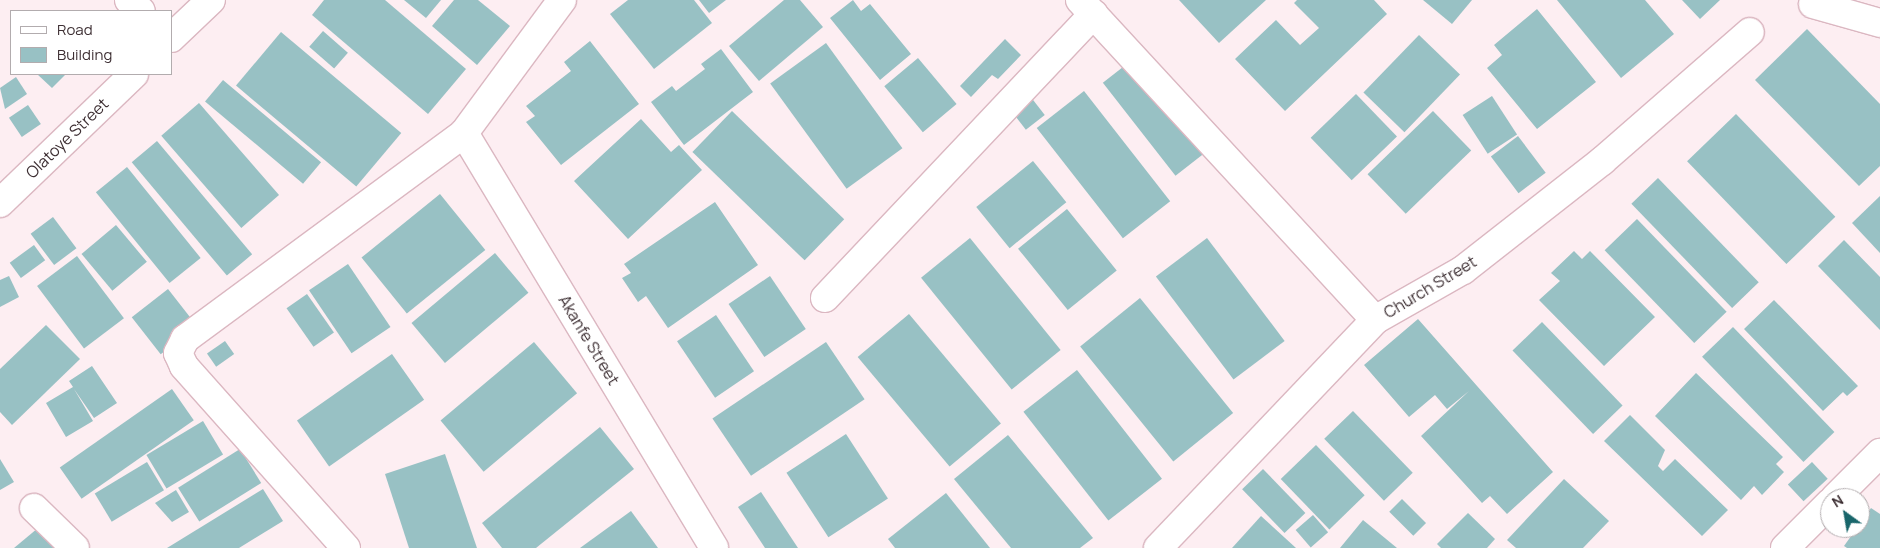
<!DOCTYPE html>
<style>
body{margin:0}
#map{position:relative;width:1880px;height:548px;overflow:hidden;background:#fdeef2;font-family:Manrope,sans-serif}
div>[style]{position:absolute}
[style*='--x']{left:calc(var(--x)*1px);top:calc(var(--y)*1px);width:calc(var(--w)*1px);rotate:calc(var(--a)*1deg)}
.building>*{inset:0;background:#98c1c4;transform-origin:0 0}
.roads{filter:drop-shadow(1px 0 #dbb7c1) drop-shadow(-1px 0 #dbb7c1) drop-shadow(0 1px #dbb7c1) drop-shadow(0 -1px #dbb7c1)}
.minor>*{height:28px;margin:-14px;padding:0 14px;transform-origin:14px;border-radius:14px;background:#fff}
span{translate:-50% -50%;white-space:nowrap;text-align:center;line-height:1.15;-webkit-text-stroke:4px #fff;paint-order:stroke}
.street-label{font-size:16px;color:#3e3034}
.legend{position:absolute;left:10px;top:10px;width:162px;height:65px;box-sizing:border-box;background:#fff;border:1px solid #b2acae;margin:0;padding:6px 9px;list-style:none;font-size:15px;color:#3e3034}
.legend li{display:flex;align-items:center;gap:10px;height:25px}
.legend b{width:25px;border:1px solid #b2acae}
.north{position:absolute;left:1820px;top:488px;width:50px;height:50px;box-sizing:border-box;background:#fff;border:1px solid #b2acae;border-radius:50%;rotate:328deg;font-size:14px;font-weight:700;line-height:20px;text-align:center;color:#3e3034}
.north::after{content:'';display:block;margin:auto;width:18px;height:22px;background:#19666b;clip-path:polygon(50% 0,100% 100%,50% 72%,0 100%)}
</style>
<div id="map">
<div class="building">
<div style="clip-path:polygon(324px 0,385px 0,466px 69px,428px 114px,312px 15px)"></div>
<div style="clip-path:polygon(404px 0,441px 0,426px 18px)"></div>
<div style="clip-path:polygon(454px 0,478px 0,510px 26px,477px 65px,432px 26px)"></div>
<div style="clip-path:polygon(628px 0,694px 0,712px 23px,654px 69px,610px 14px)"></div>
<div style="clip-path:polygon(699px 0,726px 0,709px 13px)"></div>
<div style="clip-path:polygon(784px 0,800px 0,823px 27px,759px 81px,729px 46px)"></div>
<div style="clip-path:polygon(853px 0,861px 11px,870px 4px,911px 54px,880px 80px,830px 18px)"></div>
<div style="clip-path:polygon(1179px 0,1266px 0,1219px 43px)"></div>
<div style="clip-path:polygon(1297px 0,1374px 0,1387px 14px,1285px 111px,1235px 59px,1276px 20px,1300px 45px,1319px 28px,1294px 3px)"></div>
<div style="clip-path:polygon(1423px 0,1472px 0,1452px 24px)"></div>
<div style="clip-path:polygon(1557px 0,1645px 0,1674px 34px,1621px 78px)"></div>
<div style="clip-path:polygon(1682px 0,1720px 0,1700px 19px)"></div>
<div style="clip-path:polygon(1537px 9px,1596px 82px,1537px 129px,1487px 68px,1502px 55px,1494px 45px)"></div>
<div style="clip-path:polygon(1807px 29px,1880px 104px,1880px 166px,1859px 186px,1755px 80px)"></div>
<div style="left:323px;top:31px;width:33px;height:21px;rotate:41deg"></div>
<div style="left:281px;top:32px;width:157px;height:70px;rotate:40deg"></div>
<div style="left:1419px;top:35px;width:57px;height:80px;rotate:44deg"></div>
<div style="clip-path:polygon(1005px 39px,1021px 55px,998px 79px,992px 75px,971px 97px,960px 86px)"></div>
<div style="clip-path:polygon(590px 41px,639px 104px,561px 165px,526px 122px,535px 116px,526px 106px,571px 71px,564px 62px)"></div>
<div style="left:826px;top:43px;width:130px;height:69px;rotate:54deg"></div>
<div style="clip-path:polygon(721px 49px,753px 92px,684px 145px,651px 102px,672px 86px,676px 91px,705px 69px,701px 64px)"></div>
<div style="left:918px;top:58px;width:60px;height:44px;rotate:50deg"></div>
<div style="left:1132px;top:60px;width:118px;height:37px;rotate:52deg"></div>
<div style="clip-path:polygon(37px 74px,66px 74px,52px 88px)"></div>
<div style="clip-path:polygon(16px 77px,27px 94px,5px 109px,0 88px)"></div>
<div style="left:223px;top:80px;width:128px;height:28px;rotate:40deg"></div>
<div style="left:1084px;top:91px;width:140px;height:60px;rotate:52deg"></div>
<div style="left:1356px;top:94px;width:59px;height:63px;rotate:46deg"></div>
<div style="left:1030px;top:96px;width:24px;height:24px;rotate:52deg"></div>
<div style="left:1492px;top:96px;width:46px;height:35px;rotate:57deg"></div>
<div style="left:199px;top:103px;width:122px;height:50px;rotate:49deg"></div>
<div style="left:28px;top:105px;width:23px;height:23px;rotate:56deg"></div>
<div style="left:732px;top:111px;width:156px;height:57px;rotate:44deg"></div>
<div style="left:1433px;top:111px;width:55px;height:91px;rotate:46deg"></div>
<div style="left:1736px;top:114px;width:143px;height:68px;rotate:46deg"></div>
<div style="clip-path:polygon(641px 119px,671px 152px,679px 145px,702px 170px,628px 239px,574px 181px)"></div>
<div style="left:1518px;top:136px;width:46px;height:34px;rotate:53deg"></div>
<div style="left:157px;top:141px;width:148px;height:33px;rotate:50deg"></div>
<div style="left:1033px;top:161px;width:53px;height:73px;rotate:51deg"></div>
<div style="left:127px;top:167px;width:117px;height:40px;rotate:51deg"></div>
<div style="left:1658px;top:178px;width:145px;height:37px;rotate:46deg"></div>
<div style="left:440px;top:194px;width:72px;height:101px;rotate:51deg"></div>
<div style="clip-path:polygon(1880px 196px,1880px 253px,1852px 223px)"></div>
<div style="clip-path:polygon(715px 202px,758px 265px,668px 328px,646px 296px,638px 302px,622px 278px,631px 273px,624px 264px)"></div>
<div style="left:1067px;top:209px;width:79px;height:63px;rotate:51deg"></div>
<div style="left:53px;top:217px;width:39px;height:28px;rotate:53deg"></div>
<div style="left:1637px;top:219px;width:129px;height:45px;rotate:46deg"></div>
<div style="left:116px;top:225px;width:48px;height:45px;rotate:50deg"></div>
<div style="left:970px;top:238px;width:144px;height:63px;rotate:51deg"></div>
<div style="left:1207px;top:238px;width:129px;height:64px;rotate:53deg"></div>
<div style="clip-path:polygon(1844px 240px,1880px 277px,1880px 330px,1818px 266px)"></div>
<div style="left:34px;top:245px;width:19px;height:30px;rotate:54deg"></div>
<div style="clip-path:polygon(1574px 251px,1582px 259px,1590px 251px,1655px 317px,1604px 366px,1539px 300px,1560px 281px,1551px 273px)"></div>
<div style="left:495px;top:253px;width:52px;height:109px;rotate:50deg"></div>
<div style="left:77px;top:256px;width:78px;height:50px;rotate:53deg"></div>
<div style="left:348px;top:264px;width:76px;height:47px;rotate:56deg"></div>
<div style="clip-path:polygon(9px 276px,19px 297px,0 307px,0 280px)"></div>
<div style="left:770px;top:276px;width:64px;height:50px;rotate:56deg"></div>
<div style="left:168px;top:289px;width:47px;height:46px;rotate:52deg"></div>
<div style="left:307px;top:294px;width:47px;height:25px;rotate:55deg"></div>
<div style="left:1140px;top:298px;width:148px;height:77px;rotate:51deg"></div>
<div style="clip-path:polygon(1774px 300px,1858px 386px,1847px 396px,1843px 392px,1823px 411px,1744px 329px)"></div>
<div style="left:909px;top:314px;width:143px;height:67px;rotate:50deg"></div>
<div style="left:716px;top:315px;width:68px;height:47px;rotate:56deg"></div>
<div style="clip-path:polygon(1418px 319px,1553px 472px,1507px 514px,1490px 496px,1482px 503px,1421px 436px,1469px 391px,1447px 409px,1435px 395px,1409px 417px,1364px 365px)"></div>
<div style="left:1542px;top:322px;width:116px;height:41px;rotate:46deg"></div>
<div style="clip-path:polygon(46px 325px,80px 359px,12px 425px,0 412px,0 369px)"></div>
<div style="left:1733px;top:327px;width:146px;height:43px;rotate:46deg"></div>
<div style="left:225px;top:341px;width:16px;height:22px;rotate:55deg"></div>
<div style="left:534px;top:342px;width:67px;height:122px;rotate:50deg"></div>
<div style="left:826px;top:342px;width:69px;height:137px;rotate:56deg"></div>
<div style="left:392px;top:354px;width:56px;height:116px;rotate:55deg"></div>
<div style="clip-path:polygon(92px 366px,117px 403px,94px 418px,74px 389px,93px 421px,66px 437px,46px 403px,73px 387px,69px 381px)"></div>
<div style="left:1077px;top:370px;width:138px;height:68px;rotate:52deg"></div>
<div style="clip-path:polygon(1696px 373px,1783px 457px,1776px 464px,1784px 472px,1762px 495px,1754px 486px,1741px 500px,1655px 416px)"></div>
<div style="left:172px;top:389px;width:38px;height:137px;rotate:55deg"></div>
<div style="left:1353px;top:411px;width:86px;height:40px;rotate:46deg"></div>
<div style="clip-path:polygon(1630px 415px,1665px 450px,1658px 466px,1663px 471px,1675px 459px,1728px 510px,1702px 536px,1604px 441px)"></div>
<div style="left:203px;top:421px;width:39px;height:66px;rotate:59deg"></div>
<div style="clip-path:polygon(600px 427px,634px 469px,536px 548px,502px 548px,482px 523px)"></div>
<div style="left:846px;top:434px;width:77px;height:71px;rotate:57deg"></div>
<div style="clip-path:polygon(1008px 435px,1093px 538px,1080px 548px,1011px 548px,954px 479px)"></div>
<div style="left:1316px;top:445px;width:70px;height:49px;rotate:46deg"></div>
<div style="left:240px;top:449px;width:40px;height:73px;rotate:58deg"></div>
<div style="clip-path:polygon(445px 454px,477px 548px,409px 548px,385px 474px)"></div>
<div style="clip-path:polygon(0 459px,14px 482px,0 490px)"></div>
<div style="left:147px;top:462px;width:33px;height:61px;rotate:59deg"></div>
<div style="left:1812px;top:462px;width:23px;height:33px;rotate:47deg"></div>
<div style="left:1263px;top:469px;width:61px;height:29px;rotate:46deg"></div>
<div style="clip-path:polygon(1564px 479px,1609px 521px,1583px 548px,1516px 548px,1507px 540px)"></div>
<div style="clip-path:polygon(263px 489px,283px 521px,239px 548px,167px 548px)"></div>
<div style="clip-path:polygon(176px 490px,189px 512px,172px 522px,155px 503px)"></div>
<div style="clip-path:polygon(761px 492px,798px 548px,765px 548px,738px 507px)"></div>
<div style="clip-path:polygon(946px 493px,990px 548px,895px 548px,888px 539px)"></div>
<div style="left:1402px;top:499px;width:34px;height:18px;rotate:45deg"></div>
<div style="clip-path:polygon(1871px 508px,1880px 514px,1880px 548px,1847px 548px,1844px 546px)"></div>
<div style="clip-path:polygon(631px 511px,658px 548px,580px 548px)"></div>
<div style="clip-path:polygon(1468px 513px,1495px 539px,1487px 548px,1441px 548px,1437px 544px)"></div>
<div style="left:1313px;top:515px;width:23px;height:23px;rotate:49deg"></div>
<div style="clip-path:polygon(1261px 516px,1296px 548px,1232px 548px)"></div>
<div style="clip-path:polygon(1363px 520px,1397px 548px,1340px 548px)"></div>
<div style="clip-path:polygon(44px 523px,65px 548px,14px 548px)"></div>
</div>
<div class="roads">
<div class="minor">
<div style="--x:129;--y:0;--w:16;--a:43"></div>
<div style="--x:1080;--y:0;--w:435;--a:47.3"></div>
<div style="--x:1813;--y:4;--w:70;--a:15.8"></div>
<div style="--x:171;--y:38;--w:55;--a:-43.5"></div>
<div style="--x:464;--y:133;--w:484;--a:58.9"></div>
<div style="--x:0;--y:203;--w:186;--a:-43.9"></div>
<div style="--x:825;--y:298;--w:391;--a:-46.6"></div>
<div style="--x:1835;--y:498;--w:64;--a:-45"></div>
<div style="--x:34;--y:508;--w:57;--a:44.3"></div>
<div style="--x:346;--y:548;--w:244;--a:-131.7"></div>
<div style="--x:184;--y:366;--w:14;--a:-115"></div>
<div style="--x:178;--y:353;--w:16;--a:-63"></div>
<div style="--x:185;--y:339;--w:347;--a:-36.4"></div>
<div style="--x:464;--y:133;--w:165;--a:-53.6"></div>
<div style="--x:1158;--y:548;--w:315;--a:-46.4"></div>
<div style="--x:1375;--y:320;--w:101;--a:-29.6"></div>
<div style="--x:1463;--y:270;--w:177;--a:-38.1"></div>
<div style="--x:1602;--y:161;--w:196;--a:-41.1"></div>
<div style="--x:1785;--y:548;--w:64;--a:-45"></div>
</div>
</div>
<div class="street-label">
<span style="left:67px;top:138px;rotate:-44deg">Olatoye Street</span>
<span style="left:1430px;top:287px;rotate:-31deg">Church Street</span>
<span style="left:589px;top:340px;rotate:59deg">Akanfe Street</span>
</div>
<ul class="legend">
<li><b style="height:6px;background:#fff"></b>Road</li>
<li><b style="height:14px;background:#98c1c4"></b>Building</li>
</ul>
<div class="north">N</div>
</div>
